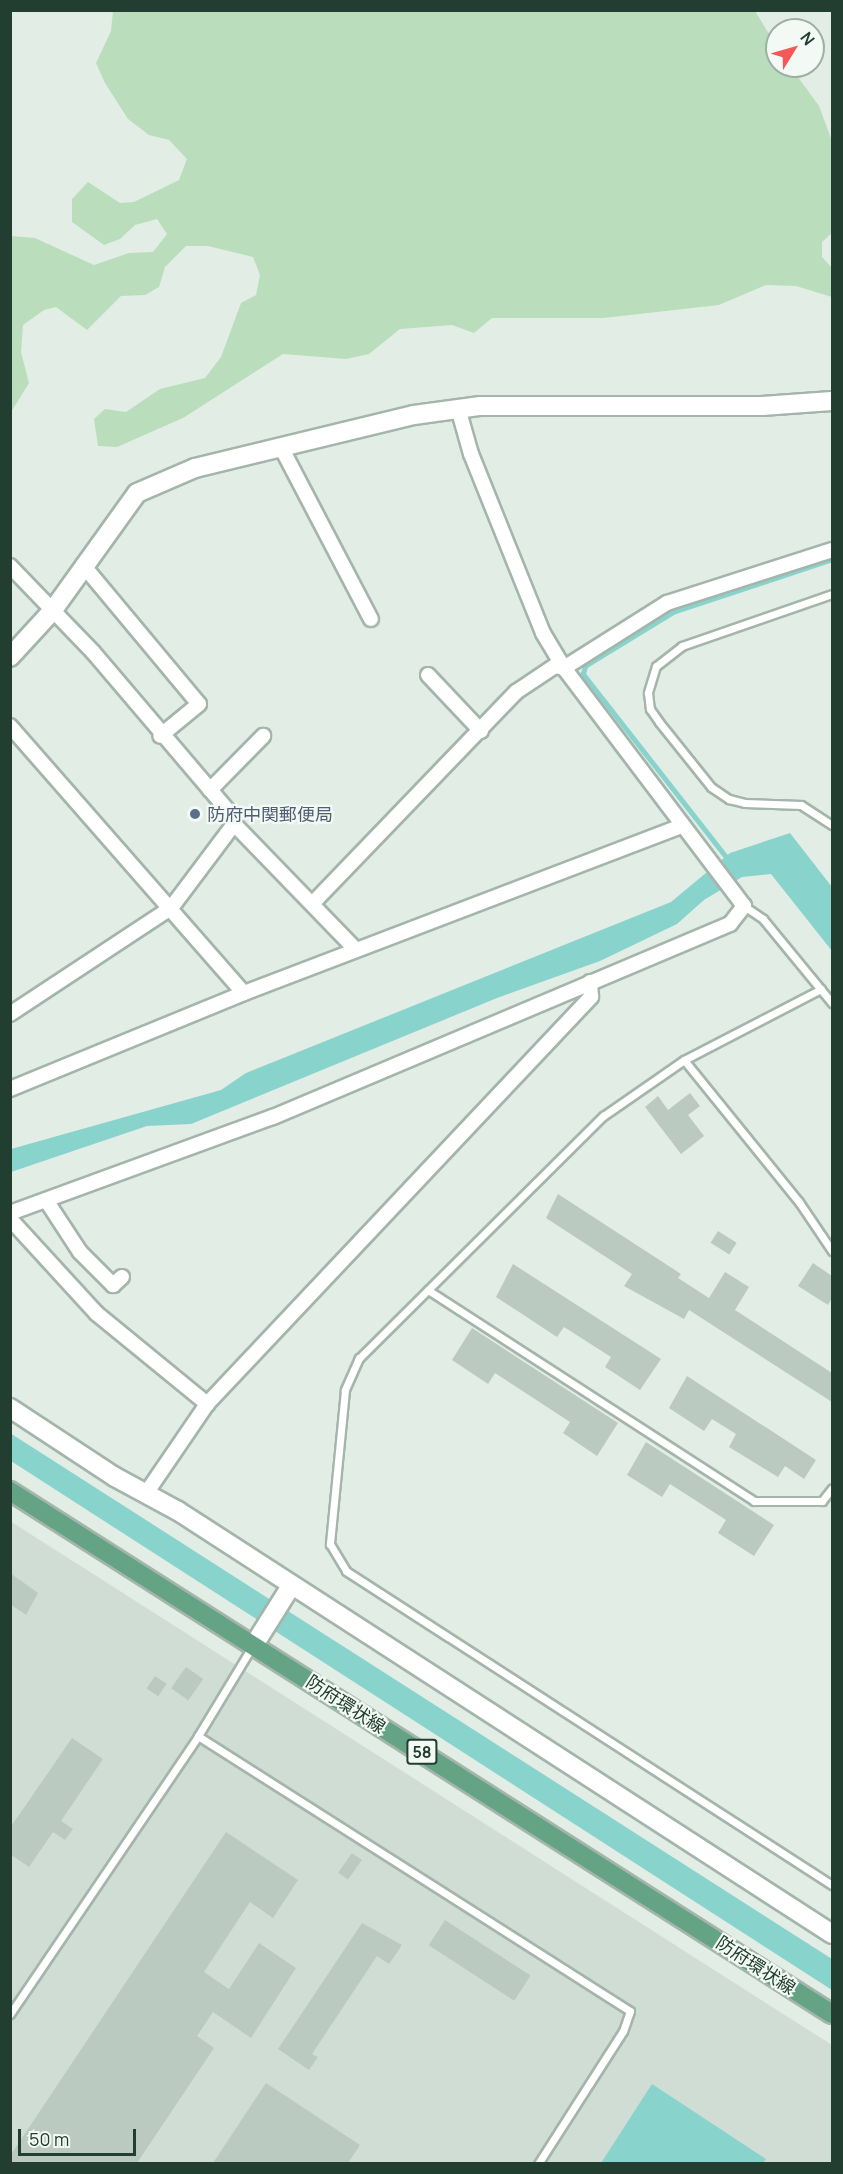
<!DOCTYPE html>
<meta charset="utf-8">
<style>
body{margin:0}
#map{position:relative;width:843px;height:2174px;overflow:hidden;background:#e2ede5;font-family:Manrope,"Noto Sans JP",sans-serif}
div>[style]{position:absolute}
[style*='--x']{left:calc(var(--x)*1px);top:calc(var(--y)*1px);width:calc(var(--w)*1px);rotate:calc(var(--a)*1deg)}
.built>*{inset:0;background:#d0ddd4}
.green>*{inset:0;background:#badebc}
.water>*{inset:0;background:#89d3cd}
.stream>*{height:4.5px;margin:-2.25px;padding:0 2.25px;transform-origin:2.25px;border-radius:2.25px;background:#89d3cd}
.building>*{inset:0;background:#bacac0;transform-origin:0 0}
.roads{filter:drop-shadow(2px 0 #a4b5ab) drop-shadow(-2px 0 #a4b5ab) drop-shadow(0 2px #a4b5ab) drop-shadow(0 -2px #a4b5ab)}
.lane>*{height:7px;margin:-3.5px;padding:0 3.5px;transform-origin:3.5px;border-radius:3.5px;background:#fff}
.street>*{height:14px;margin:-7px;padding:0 7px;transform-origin:7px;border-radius:7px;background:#fff}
.secondary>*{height:18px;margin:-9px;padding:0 9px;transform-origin:9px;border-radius:9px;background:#fff}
.primary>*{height:18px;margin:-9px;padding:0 9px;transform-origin:9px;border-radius:9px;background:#65a385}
.dots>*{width:16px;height:16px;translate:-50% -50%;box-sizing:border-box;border:3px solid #f3f9f4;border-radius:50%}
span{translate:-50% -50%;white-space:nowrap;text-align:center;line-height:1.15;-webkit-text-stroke:4.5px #f3f9f4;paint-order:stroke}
.shield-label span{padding:2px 4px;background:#f3f9f4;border:2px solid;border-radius:4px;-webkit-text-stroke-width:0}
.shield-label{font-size:16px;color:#213e30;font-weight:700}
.service-label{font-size:18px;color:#4e5e75}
.left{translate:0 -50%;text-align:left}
.street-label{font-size:18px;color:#213e30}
.frame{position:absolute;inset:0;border:12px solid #213e30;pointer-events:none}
.north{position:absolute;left:765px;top:18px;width:60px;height:60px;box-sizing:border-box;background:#f3f9f4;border:2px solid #9faea6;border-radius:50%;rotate:53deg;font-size:16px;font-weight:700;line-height:24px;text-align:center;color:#213e30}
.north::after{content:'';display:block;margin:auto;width:21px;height:27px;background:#f55957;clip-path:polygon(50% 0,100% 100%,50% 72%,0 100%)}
.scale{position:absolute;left:18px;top:2129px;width:118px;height:27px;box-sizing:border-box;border:3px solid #213e30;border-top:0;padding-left:8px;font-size:18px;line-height:21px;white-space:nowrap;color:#213e30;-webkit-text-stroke:4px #f3f9f4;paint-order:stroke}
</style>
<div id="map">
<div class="built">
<div style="clip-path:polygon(10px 1521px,832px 2045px,832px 2163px,11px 2163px)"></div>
</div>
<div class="green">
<div style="clip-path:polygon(113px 11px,755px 11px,777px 47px,777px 66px,790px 66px,819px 106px,832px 141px,832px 233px,822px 242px,822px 257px,832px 268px,832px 297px,796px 286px,766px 285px,719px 305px,603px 318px,492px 318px,474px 333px,452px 325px,400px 329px,369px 354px,346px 359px,283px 354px,183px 418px,117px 447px,98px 446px,94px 419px,105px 409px,126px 412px,160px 389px,205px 378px,221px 357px,241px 303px,256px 295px,260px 275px,253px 257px,208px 246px,186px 246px,165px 267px,159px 287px,145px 295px,121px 296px,87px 330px,56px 307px,44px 310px,23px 325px,21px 352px,29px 383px,11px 412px,11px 236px,35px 238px,94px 265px,129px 253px,153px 252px,167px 234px,157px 219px,135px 225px,120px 239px,104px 245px,72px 222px,72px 199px,88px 182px,120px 203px,134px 202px,179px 180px,187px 159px,169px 140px,149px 135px,128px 119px,105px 83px,96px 63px,111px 31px)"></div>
</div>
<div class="water">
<div style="clip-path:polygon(790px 833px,832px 887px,832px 951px,771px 874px,742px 877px,704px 900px,677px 924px,600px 961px,497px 998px,191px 1124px,147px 1126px,11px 1172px,11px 1149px,221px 1090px,246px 1073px,671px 902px,730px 853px)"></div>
<div style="clip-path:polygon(10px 1433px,832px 1959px,832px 1990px,11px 1461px)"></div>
<div style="clip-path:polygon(652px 2084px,766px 2159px,763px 2163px,601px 2163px)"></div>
</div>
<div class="stream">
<div style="--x:725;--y:856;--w:231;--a:-128"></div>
<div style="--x:583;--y:674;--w:8;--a:-76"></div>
<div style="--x:585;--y:666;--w:103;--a:-31.5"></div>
<div style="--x:673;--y:612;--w:168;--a:-18.4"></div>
</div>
<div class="building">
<div style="clip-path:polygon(690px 1093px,700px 1106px,688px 1115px,704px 1136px,681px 1154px,645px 1107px,658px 1096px,668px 1110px)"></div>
<div style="clip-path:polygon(558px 1194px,681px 1274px,678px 1278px,709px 1298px,725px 1272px,749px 1287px,735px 1310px,832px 1373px,832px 1402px,689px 1310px,684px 1319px,624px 1286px,632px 1274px,546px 1218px)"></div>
<div style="left:718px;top:1231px;width:22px;height:14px;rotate:32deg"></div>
<div style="clip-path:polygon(813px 1263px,832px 1276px,832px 1298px,828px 1305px,798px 1286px)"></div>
<div style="clip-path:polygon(513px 1264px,661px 1359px,640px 1390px,605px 1367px,611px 1357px,564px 1327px,557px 1337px,496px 1297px)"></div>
<div style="clip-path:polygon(472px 1328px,618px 1423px,597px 1456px,563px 1433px,570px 1422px,495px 1373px,488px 1384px,452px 1360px)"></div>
<div style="clip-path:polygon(687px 1376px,816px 1460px,804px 1479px,785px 1466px,778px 1477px,729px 1447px,736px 1434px,712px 1419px,704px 1431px,669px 1408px)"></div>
<div style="clip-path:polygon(646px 1442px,774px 1525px,754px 1556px,718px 1533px,726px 1520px,670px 1484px,662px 1497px,627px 1475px)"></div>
<div style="clip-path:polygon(10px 1573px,38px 1593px,26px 1615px,10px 1604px)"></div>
<div style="left:186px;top:1667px;width:21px;height:26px;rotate:35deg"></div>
<div style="left:155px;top:1676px;width:14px;height:15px;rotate:34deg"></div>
<div style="clip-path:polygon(72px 1738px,103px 1759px,61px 1821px,73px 1829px,65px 1840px,53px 1832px,29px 1867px,10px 1854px,10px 1828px)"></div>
<div style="clip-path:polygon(226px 1832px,298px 1880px,273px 1918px,250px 1902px,204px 1972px,229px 1989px,259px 1943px,296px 1968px,251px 2038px,213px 2012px,197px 2036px,214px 2048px,137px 2163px,10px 2163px,10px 2156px)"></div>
<div style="left:352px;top:1853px;width:12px;height:24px;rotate:35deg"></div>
<div style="left:445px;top:1920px;width:102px;height:30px;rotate:33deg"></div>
<div style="clip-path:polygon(362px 1923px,402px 1945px,389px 1964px,377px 1956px,312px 2054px,318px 2057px,309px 2070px,278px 2049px)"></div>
<div style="clip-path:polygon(266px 2083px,360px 2145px,348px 2163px,213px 2163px)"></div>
</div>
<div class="roads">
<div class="lane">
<div style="--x:832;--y:594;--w:159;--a:160.9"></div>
<div style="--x:682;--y:646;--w:33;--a:142"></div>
<div style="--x:656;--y:666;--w:28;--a:107"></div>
<div style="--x:648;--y:693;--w:16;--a:83"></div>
<div style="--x:650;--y:709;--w:16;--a:55"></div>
<div style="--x:659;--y:722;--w:83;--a:51.3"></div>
<div style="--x:711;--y:787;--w:22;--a:34"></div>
<div style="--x:729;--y:799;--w:16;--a:14"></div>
<div style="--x:745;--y:803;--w:56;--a:2"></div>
<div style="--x:801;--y:805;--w:37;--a:33"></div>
<div style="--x:744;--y:906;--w:23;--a:34"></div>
<div style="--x:763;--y:919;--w:109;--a:50.6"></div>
<div style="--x:821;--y:989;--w:154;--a:152.6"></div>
<div style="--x:684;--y:1060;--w:98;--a:145.3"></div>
<div style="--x:603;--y:1116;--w:344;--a:135.2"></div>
<div style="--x:359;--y:1358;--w:35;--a:114"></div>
<div style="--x:345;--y:1390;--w:155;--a:95.6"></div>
<div style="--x:330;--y:1544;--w:31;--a:59"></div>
<div style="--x:346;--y:1571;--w:579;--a:32.87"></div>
<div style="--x:684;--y:1060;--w:183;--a:51"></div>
<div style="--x:799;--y:1202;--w:59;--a:56"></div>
<div style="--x:428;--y:1290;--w:388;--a:32.9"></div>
<div style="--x:754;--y:1501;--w:68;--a:0"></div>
<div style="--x:822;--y:1501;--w:16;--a:-52"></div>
<div style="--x:198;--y:1736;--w:512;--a:32.48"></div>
<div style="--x:630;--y:2011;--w:21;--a:109"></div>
<div style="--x:623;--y:2031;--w:158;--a:122.6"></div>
<div style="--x:10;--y:2014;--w:336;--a:-55.9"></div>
<div style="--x:198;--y:1736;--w:104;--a:-58.8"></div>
</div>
<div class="street">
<div style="--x:281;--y:447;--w:194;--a:62.4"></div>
<div style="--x:83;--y:565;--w:181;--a:50.2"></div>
<div style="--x:199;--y:704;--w:50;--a:140.6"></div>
<div style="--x:10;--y:566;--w:120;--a:46"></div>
<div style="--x:93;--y:652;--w:213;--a:49.6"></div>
<div style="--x:231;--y:814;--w:10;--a:73"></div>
<div style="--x:234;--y:824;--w:175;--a:45.9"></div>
<div style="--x:428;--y:675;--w:77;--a:46.6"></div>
<div style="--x:10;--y:726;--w:355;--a:48.8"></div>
<div style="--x:210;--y:790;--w:76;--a:-45.5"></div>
<div style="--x:313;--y:903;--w:293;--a:-46.1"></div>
<div style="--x:516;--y:692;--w:47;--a:-33.7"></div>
<div style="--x:555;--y:666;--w:9;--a:13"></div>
<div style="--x:564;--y:668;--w:122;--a:-32.3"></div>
<div style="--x:667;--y:603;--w:173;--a:-17.8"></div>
<div style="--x:10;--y:1014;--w:193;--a:-33.4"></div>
<div style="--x:171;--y:908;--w:105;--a:-53.1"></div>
<div style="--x:10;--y:1089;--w:253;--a:-22.3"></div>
<div style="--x:244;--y:993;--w:469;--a:-20.9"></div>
<div style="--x:46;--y:1200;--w:62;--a:56.8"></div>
<div style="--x:80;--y:1252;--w:47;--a:45"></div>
<div style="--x:113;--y:1285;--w:12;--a:-42"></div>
<div style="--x:10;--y:1213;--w:280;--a:-20.1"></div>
<div style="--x:273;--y:1117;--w:496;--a:-22.9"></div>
<div style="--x:730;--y:924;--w:23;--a:-52"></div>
<div style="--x:744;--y:906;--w:298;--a:-127.1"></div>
<div style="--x:564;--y:668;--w:41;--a:-121"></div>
<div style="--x:543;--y:633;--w:193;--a:-111.9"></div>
<div style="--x:471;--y:454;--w:48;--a:-105.8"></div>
<div style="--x:10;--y:1219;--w:127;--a:47.5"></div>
<div style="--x:96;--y:1313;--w:144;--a:39.3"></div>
<div style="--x:147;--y:1492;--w:107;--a:-55.7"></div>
<div style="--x:207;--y:1404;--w:560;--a:-46.67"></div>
<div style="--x:591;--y:997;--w:15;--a:-94"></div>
</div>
<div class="secondary">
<div style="--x:10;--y:657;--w:64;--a:-47.5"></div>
<div style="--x:53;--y:610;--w:144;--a:-54.3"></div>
<div style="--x:137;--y:493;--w:63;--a:-23.3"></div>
<div style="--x:195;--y:468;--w:225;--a:-13.6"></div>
<div style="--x:414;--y:415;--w:67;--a:-7.8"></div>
<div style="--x:480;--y:406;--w:282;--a:0"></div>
<div style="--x:762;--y:406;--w:70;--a:-4.1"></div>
<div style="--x:10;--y:1408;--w:126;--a:33.3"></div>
<div style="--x:115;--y:1477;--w:72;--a:28.4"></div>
<div style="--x:178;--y:1511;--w:779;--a:32.89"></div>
<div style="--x:254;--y:1645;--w:70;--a:-57.9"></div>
</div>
<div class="primary">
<div style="--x:10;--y:1491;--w:974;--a:32.47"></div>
</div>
</div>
<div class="dots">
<div style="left:195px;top:814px;background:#5c6f8a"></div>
</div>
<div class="shield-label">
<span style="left:422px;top:1752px">58</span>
</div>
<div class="service-label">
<span class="left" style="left:207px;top:814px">防府中関郵便局</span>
</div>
<div class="street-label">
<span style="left:346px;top:1704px;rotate:33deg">防府環状線</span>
<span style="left:756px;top:1965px;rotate:33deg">防府環状線</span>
</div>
<div class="frame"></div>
<div class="north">N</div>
<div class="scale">50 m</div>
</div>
